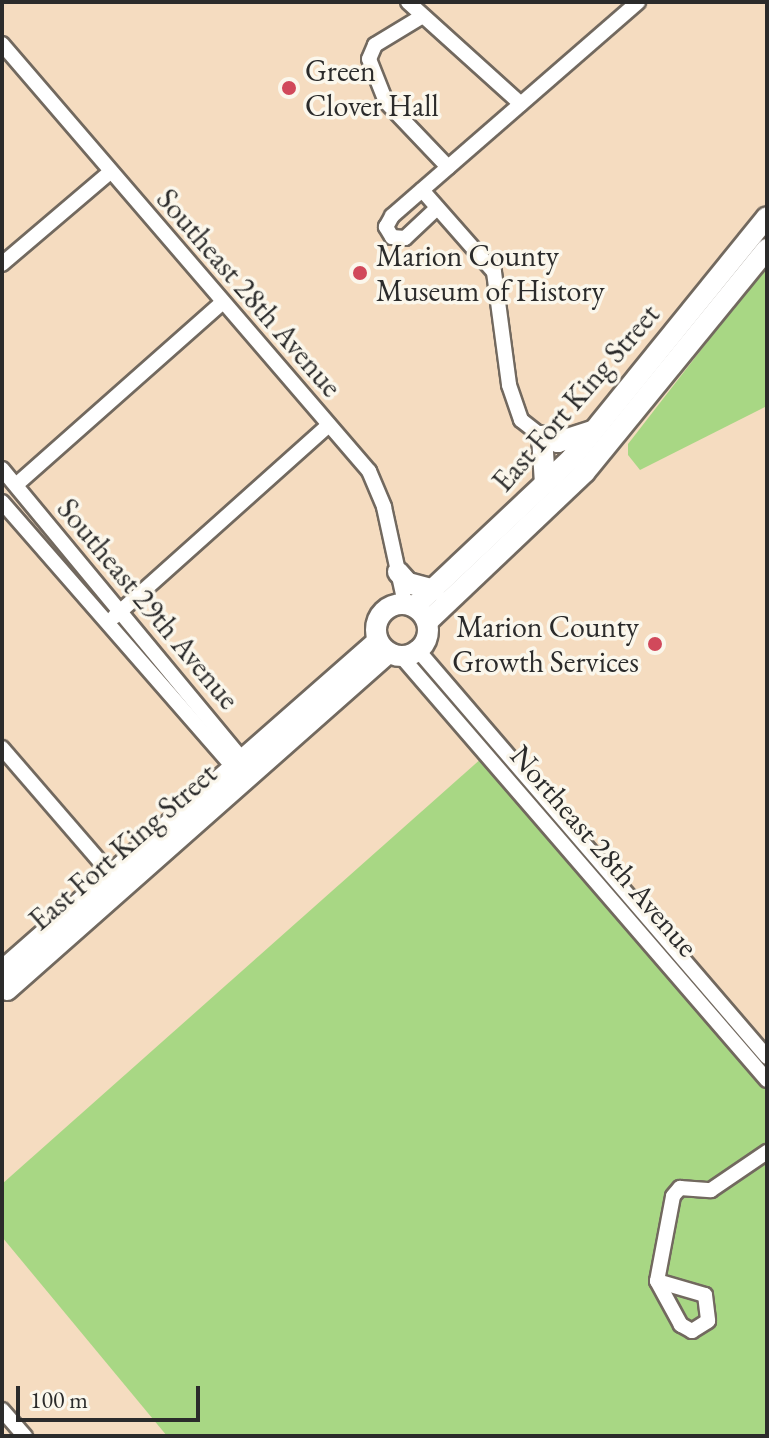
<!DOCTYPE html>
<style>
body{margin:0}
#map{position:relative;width:769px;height:1438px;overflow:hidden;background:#f5dcc0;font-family:"EB Garamond",serif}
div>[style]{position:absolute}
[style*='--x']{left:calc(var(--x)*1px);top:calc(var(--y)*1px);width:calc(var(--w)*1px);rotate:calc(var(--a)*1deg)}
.green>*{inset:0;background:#a8d784}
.roads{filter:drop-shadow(2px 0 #72695f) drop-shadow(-2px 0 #72695f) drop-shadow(0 2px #72695f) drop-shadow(0 -2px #72695f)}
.street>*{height:14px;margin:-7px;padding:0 7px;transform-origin:7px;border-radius:7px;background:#fff}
.secondary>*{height:20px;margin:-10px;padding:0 10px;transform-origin:10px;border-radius:10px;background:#fff}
.secondary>.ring{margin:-10px;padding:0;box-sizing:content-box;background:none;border:20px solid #fff;border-radius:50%}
.dots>*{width:22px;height:22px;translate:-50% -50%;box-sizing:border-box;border:4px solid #fbf7ec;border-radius:50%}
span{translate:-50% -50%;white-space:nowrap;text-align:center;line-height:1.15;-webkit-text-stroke:7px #fbf7ec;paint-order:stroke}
.poi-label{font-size:30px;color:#2b2b2b}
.left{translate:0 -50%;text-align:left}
.right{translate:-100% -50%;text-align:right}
.street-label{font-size:30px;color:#2b2b2b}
.frame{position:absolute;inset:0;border:4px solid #2b2b2b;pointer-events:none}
.scale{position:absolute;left:16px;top:1386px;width:184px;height:36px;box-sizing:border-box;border:4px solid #2b2b2b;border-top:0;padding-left:10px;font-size:24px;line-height:28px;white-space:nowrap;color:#2b2b2b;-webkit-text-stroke:6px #fbf7ec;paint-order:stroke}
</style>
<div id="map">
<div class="green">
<div style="clip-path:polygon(767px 265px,767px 406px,640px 470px,628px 455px,628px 444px)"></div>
<div style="clip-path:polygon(483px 757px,767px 1084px,767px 1436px,167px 1436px,2px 1237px,2px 1184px)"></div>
</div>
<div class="roads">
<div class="street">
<div style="--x:408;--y:2;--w:152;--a:42.1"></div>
<div style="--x:421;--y:17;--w:54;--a:148.7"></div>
<div style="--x:375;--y:45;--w:15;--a:113"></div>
<div style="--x:369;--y:59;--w:46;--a:68.4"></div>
<div style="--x:386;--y:102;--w:90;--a:46.4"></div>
<div style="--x:2;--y:44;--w:563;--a:49.32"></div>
<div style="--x:369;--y:471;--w:39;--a:67"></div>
<div style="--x:384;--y:507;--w:98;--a:77.7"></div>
<div style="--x:422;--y:190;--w:109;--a:48.7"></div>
<div style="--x:494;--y:272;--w:114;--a:82.4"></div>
<div style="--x:509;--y:385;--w:37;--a:71"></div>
<div style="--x:521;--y:420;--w:34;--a:38"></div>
<div style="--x:437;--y:208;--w:44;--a:136.8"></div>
<div style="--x:405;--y:238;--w:13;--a:-176"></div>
<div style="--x:392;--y:237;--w:12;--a:-121"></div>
<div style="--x:386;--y:227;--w:13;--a:-61"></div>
<div style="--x:392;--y:216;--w:326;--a:-41"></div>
<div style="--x:2;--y:264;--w:142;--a:-40.4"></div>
<div style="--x:2;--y:469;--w:386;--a:50.4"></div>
<div style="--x:16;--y:485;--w:275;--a:-41.5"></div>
<div style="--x:2;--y:502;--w:359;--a:48.9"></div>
<div style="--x:114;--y:617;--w:288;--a:-41.8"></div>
<div style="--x:416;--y:648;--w:539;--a:49.36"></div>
<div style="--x:401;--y:656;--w:560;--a:49.2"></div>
<div style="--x:2;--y:748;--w:165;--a:49.2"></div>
<div style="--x:657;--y:1281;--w:50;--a:16.3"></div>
<div style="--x:705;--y:1295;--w:26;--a:83"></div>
<div style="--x:708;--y:1321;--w:19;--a:148"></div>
<div style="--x:692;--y:1331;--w:13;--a:-151"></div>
<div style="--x:681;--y:1325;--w:50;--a:-118.6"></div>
<div style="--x:657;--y:1281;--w:86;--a:-79.3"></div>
<div style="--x:673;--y:1196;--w:11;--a:-49"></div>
<div style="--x:680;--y:1188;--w:31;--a:4"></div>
<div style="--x:711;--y:1190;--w:68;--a:-34.2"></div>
<div style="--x:2;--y:1410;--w:35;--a:49"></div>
</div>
<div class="secondary">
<div style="--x:542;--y:436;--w:17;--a:21"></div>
<div style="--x:558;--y:442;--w:35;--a:-18"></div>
<div style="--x:542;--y:436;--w:48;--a:86.4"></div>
<div style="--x:398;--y:572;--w:15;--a:48"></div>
<div style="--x:408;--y:583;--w:27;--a:15"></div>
<div class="ring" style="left:376px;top:604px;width:32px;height:32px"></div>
<div style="--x:416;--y:605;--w:213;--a:-43.3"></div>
<div style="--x:571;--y:459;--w:311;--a:-51"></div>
<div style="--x:428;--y:621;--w:216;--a:-43.5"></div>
<div style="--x:585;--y:472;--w:288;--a:-50.8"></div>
<div style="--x:2;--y:971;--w:497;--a:-41.3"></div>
<div style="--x:7;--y:990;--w:507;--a:-41.48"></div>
</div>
</div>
<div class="dots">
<div style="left:289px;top:88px;background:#d1495b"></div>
<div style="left:360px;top:273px;background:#d1495b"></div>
<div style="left:655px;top:644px;background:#d1495b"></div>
</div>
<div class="poi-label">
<span class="left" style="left:305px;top:88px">Green<br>Clover Hall</span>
<span class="left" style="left:376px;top:273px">Marion County<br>Museum of History</span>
<span class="right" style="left:639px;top:644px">Marion County<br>Growth Services</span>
</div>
<div class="street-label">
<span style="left:249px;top:293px;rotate:49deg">Southeast 28th Avenue</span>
<span style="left:576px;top:398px;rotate:-49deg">East Fort King Street</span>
<span style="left:148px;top:604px;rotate:50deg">Southeast 29th Avenue</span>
<span style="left:123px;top:847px;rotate:-41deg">East Fort King Street</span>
<span style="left:604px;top:851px;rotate:49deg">Northeast 28th Avenue</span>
</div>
<div class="frame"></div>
<div class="scale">100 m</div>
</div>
